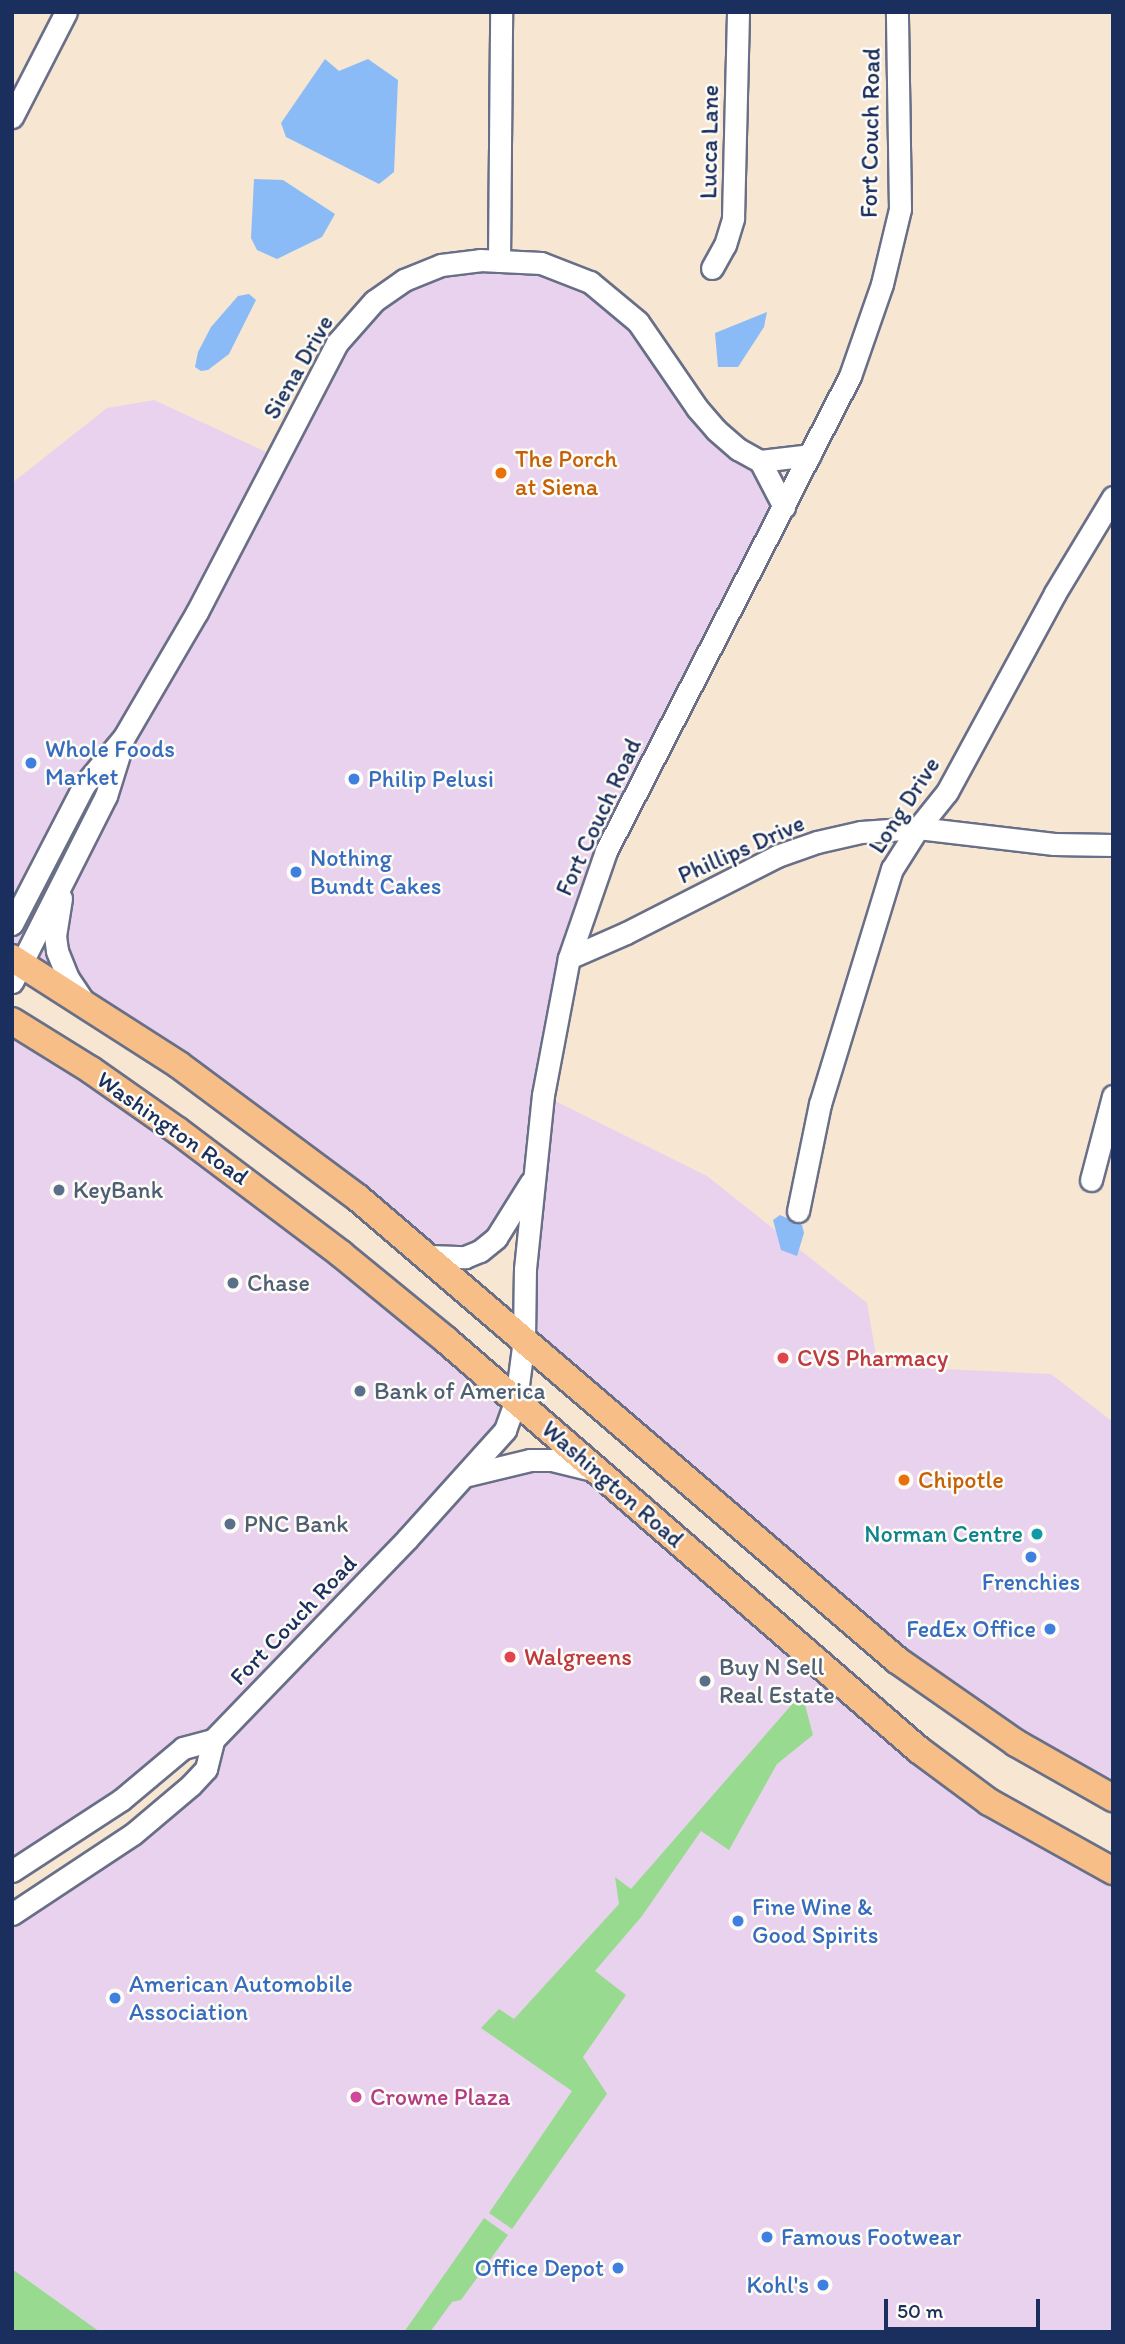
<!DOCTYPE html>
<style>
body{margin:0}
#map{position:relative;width:1125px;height:2344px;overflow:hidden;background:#f7e6d2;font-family:Itim,sans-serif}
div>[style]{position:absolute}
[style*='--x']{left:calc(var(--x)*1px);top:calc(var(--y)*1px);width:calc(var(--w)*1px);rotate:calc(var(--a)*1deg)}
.built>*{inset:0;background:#e9d2ed}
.green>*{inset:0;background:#99da91}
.water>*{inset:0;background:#8abbf6}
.roads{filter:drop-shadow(2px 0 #686f87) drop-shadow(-2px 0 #686f87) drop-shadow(0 2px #686f87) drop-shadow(0 -2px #686f87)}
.minor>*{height:21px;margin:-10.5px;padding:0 10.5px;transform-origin:10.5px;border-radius:10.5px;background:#fff}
.major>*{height:26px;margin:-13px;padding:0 13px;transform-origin:13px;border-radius:13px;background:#f7be87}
.dots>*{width:19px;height:19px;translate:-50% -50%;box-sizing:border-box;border:4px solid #fdfcf7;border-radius:50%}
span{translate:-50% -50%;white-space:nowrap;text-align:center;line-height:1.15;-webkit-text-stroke:5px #fdfcf7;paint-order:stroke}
.street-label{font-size:24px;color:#1b2f5e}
.food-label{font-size:24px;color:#c56008}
.left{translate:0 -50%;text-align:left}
.shop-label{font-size:24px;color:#366cbe}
.right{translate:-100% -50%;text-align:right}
.service-label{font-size:24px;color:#4e5e75}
.health-label{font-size:24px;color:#be3a42}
.culture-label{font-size:24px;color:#0d838f}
.hotel-label{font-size:24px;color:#b23c85}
.frame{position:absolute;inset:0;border:14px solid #1b2f5e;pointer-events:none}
.scale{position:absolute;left:884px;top:2299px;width:156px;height:32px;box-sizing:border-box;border:4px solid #1b2f5e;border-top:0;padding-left:9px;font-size:21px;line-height:24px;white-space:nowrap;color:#1b2f5e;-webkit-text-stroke:5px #fdfcf7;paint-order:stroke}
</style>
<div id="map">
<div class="built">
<div style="clip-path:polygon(480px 260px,590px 282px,738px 449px,784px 507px,606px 851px,543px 1095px,707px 1176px,867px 1303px,878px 1366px,1051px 1374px,1113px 1422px,1113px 1798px,1016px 1743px,524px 1339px,534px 1179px,496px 1238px,449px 1258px,12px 958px,12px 483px,107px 408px,154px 400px,277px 457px,374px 301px)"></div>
<div style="clip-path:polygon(12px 1021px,516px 1400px,467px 1475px,569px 1463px,919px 1750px,1113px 1871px,1113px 2332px,12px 2332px,12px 1914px,191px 1785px,213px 1741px,12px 1871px)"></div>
</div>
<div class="green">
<div style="clip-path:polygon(804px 1701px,813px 1735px,777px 1764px,729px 1850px,701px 1831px,642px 1916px,595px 1971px,626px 1995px,583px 2057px,607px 2094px,512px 2229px,489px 2213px,572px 2091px,481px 2028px,499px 2009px,514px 2019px,619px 1904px,615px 1877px,631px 1889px,794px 1702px)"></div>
<div style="clip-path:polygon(484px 2218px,508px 2235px,461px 2300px,452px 2302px,430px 2332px,404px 2332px)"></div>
<div style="clip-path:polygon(12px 2269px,100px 2332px,12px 2332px)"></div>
</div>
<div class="water">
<div style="clip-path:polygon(325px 59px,339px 71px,368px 59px,398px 80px,394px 172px,379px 184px,286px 137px,281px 123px)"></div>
<div style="clip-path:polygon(254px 179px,283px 180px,335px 214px,322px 237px,277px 259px,257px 250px,251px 238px)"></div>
<div style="clip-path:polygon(249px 294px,256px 300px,229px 354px,208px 370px,201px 371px,195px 367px,198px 352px,211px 327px,238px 296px)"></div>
<div style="clip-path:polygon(767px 312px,764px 327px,738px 367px,718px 367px,715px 333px)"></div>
<div style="clip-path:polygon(780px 1215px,802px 1225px,804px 1233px,797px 1256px,781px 1250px,773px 1220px)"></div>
</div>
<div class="roads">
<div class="minor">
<div style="--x:12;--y:117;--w:118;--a:-62.8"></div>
<div style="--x:499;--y:261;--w:249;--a:-89.5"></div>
<div style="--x:712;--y:268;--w:26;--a:-61"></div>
<div style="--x:725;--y:245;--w:28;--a:-73"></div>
<div style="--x:733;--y:218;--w:206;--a:-88.6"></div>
<div style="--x:760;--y:461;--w:50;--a:-6.8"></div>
<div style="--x:61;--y:898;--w:38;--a:99"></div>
<div style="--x:55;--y:936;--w:15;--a:82"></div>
<div style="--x:57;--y:951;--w:29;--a:68"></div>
<div style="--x:68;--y:978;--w:29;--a:56"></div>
<div style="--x:12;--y:924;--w:157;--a:-62.6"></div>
<div style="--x:84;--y:785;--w:62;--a:-50.2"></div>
<div style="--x:124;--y:737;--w:145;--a:-59.7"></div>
<div style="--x:197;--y:612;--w:303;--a:-62.5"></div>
<div style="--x:337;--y:343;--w:56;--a:-48.6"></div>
<div style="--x:374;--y:301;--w:37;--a:-35"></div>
<div style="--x:404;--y:280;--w:40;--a:-22"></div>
<div style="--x:441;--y:265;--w:39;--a:-7"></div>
<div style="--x:480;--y:260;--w:61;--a:2.8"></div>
<div style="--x:541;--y:263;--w:53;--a:21.2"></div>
<div style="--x:590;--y:282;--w:62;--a:39.8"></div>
<div style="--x:638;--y:322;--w:104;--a:55.5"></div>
<div style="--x:697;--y:408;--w:29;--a:49"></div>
<div style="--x:716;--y:430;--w:29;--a:41"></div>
<div style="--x:738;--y:449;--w:25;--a:29"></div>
<div style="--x:760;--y:461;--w:52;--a:62.4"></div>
<div style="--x:569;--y:958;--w:62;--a:-23.7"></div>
<div style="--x:626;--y:933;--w:169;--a:-27"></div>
<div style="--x:777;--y:856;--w:42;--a:-19.3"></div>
<div style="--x:817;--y:842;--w:45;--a:-12.8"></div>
<div style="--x:861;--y:832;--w:57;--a:-4"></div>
<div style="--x:918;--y:828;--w:137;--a:6.7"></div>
<div style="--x:1054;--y:844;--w:59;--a:1"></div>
<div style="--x:12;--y:982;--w:208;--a:-63.2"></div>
<div style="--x:106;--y:796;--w:53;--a:-72.6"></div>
<div style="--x:1091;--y:1180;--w:87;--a:-75.3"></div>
<div style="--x:798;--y:1211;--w:109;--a:-78.4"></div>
<div style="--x:820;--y:1104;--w:246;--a:-73"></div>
<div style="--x:892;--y:869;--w:49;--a:-57.6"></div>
<div style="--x:918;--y:828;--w:46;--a:-51.1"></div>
<div style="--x:947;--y:792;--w:226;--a:-61.5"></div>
<div style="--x:1055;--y:593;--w:112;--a:-58.9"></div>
<div style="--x:429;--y:1256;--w:36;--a:2"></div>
<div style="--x:465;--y:1257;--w:16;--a:-22"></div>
<div style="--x:480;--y:1251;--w:21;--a:-39"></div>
<div style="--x:496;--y:1238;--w:66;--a:-58"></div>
<div style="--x:468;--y:1475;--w:64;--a:-13.6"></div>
<div style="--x:530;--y:1460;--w:22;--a:0"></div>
<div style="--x:552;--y:1460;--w:42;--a:13.7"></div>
<div style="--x:12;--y:1871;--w:130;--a:-33.1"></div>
<div style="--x:121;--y:1800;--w:81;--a:-40"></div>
<div style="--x:183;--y:1748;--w:31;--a:-15"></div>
<div style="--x:12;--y:1914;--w:145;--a:-33.5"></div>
<div style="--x:133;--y:1834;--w:76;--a:-40.2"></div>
<div style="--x:191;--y:1785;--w:22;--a:-47"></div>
<div style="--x:206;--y:1769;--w:30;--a:-76"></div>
<div style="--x:213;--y:1740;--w:279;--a:-46"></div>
<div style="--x:407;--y:1539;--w:147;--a:-48"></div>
<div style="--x:505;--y:1430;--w:32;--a:-70"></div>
<div style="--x:516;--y:1400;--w:62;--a:-82.5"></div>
<div style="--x:524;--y:1339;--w:70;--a:-89.2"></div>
<div style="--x:525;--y:1269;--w:175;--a:-84.1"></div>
<div style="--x:543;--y:1095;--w:139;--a:-79.3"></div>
<div style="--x:569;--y:958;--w:113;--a:-70.9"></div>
<div style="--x:606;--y:851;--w:534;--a:-62.81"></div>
<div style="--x:850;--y:376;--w:97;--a:-70.8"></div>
<div style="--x:882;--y:284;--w:77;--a:-76.5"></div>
<div style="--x:900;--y:209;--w:197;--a:-90.9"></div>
</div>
<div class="major">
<div style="--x:12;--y:958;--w:198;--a:32.6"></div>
<div style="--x:179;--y:1065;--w:223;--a:36.6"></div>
<div style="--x:358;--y:1198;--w:710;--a:40.6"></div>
<div style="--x:897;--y:1660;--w:145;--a:34.9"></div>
<div style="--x:1016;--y:1743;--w:112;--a:29.6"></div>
<div style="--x:12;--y:1021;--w:93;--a:31.8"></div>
<div style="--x:91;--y:1070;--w:106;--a:35"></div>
<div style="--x:178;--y:1131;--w:204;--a:37"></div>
<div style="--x:341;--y:1254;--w:136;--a:39.3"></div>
<div style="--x:446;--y:1340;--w:626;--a:40.92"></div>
<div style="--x:919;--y:1750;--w:87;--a:36.6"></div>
<div style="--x:989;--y:1802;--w:142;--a:29.1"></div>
</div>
</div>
<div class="dots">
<div style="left:501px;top:473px;background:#e8710a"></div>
<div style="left:31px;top:763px;background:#3f7fe0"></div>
<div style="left:354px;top:779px;background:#3f7fe0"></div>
<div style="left:296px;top:872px;background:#3f7fe0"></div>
<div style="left:59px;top:1190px;background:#5c6f8a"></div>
<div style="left:233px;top:1283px;background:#5c6f8a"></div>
<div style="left:783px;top:1358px;background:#e0444e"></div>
<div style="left:360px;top:1391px;background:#5c6f8a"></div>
<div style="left:904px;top:1480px;background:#e8710a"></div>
<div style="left:230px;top:1524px;background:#5c6f8a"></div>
<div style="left:1037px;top:1534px;background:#0f9aa8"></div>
<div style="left:1031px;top:1557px;background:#3f7fe0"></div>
<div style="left:1050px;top:1629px;background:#3f7fe0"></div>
<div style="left:510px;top:1657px;background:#e0444e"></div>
<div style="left:705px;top:1681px;background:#5c6f8a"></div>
<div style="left:738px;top:1921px;background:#3f7fe0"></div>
<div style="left:115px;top:1998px;background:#3f7fe0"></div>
<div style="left:356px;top:2097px;background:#d1479c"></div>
<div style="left:767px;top:2237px;background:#3f7fe0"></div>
<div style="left:618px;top:2268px;background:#3f7fe0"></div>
<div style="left:823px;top:2285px;background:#3f7fe0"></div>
</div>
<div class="street-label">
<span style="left:870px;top:133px;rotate:-89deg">Fort Couch Road</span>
<span style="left:709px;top:142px;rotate:-89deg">Lucca Lane</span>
<span style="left:298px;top:367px;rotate:-60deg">Siena Drive</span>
<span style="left:904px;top:805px;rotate:-57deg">Long Drive</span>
<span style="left:598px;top:817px;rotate:-65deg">Fort Couch Road</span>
<span style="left:741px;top:849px;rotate:-24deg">Phillips Drive</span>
<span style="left:173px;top:1128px;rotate:35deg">Washington Road</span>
<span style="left:613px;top:1484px;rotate:41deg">Washington Road</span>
<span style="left:293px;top:1620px;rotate:-46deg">Fort Couch Road</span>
</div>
<div class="food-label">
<span class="left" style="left:515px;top:473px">The Porch<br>at Siena</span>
<span class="left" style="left:918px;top:1480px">Chipotle</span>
</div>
<div class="shop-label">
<span class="left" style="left:45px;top:763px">Whole Foods<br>Market</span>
<span class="left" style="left:368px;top:779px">Philip Pelusi</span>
<span class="left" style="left:310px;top:872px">Nothing<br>Bundt Cakes</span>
<span style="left:1031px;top:1582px">Frenchies</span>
<span class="right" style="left:1036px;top:1629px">FedEx Office</span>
<span class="left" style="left:752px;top:1921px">Fine Wine &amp;<br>Good Spirits</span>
<span class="left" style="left:129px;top:1998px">American Automobile<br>Association</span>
<span class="left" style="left:781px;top:2237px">Famous Footwear</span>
<span class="right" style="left:604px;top:2268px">Office Depot</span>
<span class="right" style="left:809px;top:2285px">Kohl's</span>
</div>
<div class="service-label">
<span class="left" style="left:73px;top:1190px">KeyBank</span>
<span class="left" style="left:247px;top:1283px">Chase</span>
<span class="left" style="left:374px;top:1391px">Bank of America</span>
<span class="left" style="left:244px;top:1524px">PNC Bank</span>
<span class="left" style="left:719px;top:1681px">Buy N Sell<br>Real Estate</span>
</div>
<div class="health-label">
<span class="left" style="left:797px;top:1358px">CVS Pharmacy</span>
<span class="left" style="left:524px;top:1657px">Walgreens</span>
</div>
<div class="culture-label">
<span class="right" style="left:1023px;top:1534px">Norman Centre</span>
</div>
<div class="hotel-label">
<span class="left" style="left:370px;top:2097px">Crowne Plaza</span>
</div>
<div class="frame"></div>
<div class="scale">50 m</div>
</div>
